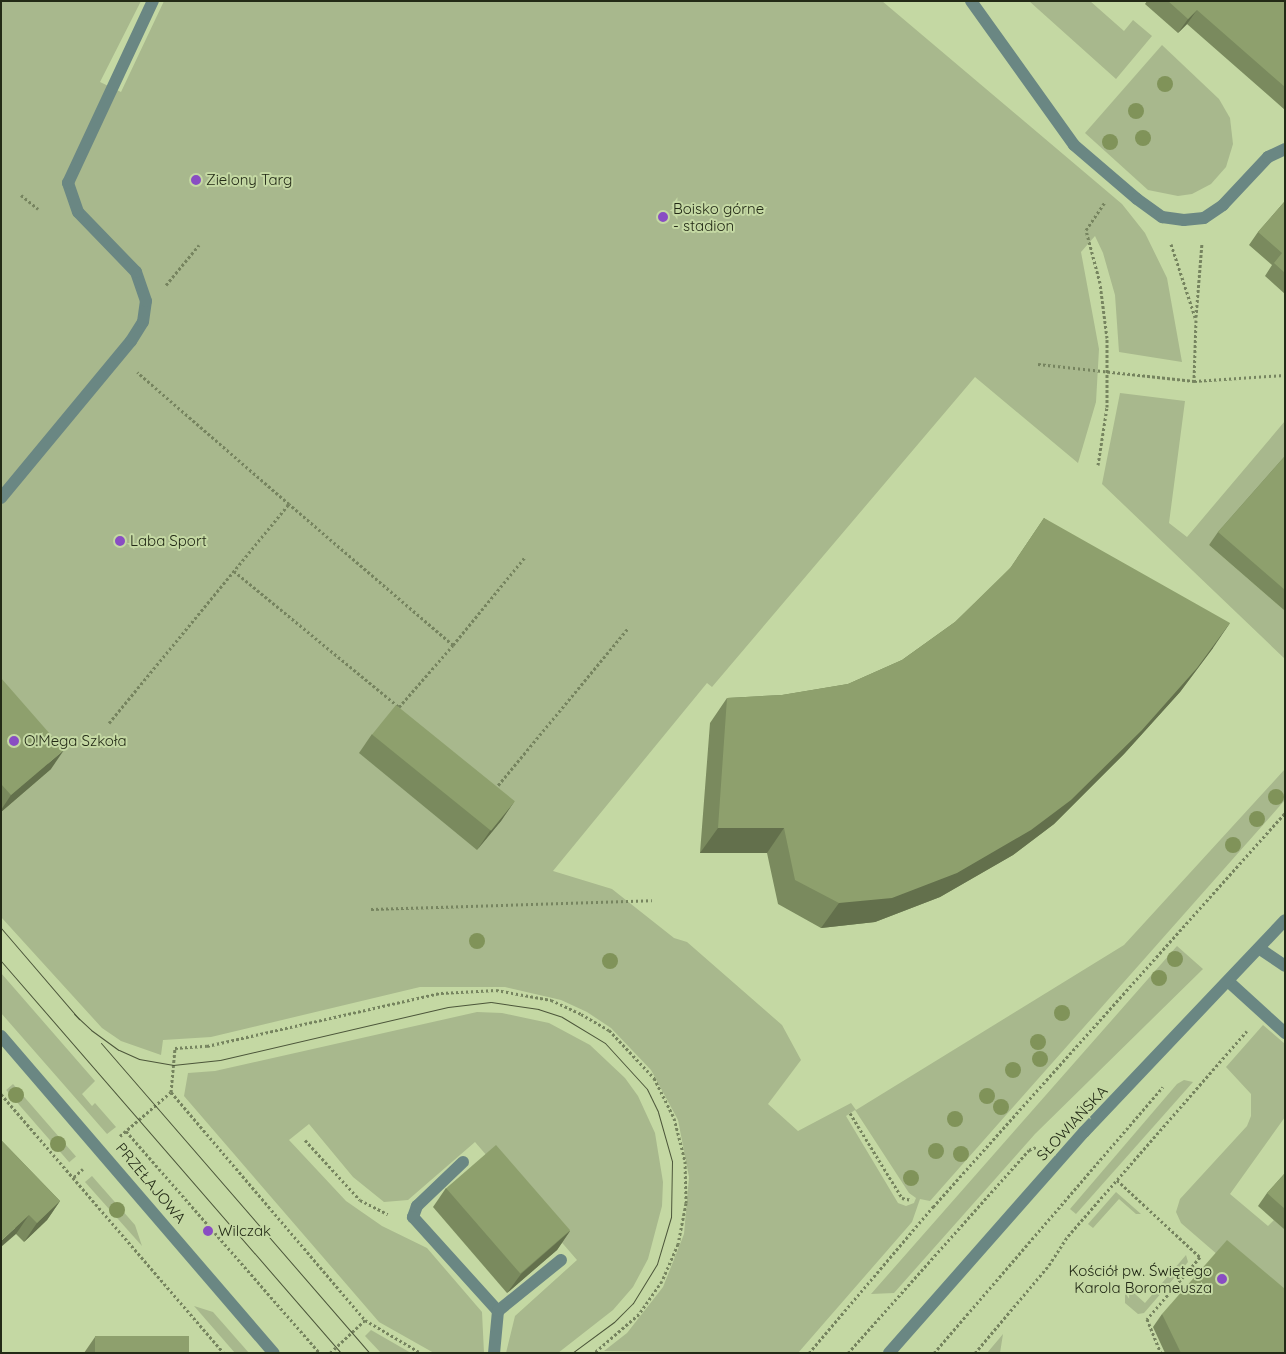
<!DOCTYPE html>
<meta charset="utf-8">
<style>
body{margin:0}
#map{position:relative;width:1286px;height:1354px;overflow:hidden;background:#c4d8a3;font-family:Quicksand,sans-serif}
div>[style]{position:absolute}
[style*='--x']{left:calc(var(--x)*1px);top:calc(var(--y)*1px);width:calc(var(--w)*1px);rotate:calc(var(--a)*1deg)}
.green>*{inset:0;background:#a8b88d;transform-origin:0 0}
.path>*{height:3px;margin-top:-1.5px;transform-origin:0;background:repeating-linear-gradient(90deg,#76845f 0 2.5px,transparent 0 5px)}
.minor>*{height:12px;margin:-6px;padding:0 6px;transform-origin:6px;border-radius:6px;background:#6a8783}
.tram>*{height:1px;margin:-0.5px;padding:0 0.5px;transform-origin:0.5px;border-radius:0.5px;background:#4c563a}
.trees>*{width:16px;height:16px;margin:-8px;border-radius:50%;background:#809359}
.wall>*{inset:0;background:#7a8a5e}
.shaded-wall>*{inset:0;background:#63704c}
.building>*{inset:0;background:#8ea06d;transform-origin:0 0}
.dots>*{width:14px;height:14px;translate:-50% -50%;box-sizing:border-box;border:2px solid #c4d8a3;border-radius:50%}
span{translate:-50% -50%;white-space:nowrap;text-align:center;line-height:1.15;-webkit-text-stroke:4px #c4d8a3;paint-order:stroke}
.poi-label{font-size:15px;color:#232a16}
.left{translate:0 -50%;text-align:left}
.right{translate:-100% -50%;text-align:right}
.street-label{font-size:15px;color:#232a16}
.frame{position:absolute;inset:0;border:2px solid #232a16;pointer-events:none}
</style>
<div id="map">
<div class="green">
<div style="clip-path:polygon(evenodd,1px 1px,141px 1px,100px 82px,121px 92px,164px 1px,882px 1px,1122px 204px,1145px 233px,1167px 278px,1182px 362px,1119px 352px,1115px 295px,1103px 253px,1095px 236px,1081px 252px,1099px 349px,1096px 402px,1078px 463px,975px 377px,712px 687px,707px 683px,553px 871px,612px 889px,674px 938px,687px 942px,782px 1025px,801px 1060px,768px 1104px,798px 1131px,851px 1103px,856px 1110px,1124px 945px,1285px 769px,1285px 800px,930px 1201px,920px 1199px,912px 1222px,798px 1353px,604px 1351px,627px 1333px,663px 1287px,684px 1234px,689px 1177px,678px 1120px,651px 1070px,611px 1028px,587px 1012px,561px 1000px,505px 987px,420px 987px,211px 1037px,163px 1040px,161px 1055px,121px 1041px,102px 1028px,1px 917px,1px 1px,855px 1110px,909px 1193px,916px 1198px,914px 1203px,906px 1206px,898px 1203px,846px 1116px,855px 1110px)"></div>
<div style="clip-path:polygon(1029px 1px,1090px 1px,1124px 31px,1133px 20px,1152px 36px,1116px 79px)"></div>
<div style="clip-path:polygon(1162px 45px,1219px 99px,1230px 118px,1233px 144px,1226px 167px,1211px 184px,1192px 194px,1178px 196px,1148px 190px,1085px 133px)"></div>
<div style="clip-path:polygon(1120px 393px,1185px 401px,1169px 523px,1187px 537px,1285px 421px,1285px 458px,1209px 545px,1285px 611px,1285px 659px,1102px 484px)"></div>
<div style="clip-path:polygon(1177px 946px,1203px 969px,1035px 1134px,894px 1293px,871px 1294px)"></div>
<div style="clip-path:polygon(1px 973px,95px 1081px,82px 1094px,92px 1106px,95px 1103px,116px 1127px,107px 1134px,1px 1013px)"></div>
<div style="clip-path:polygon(477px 1012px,502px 1013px,549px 1023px,590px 1045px,625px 1078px,638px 1096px,655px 1133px,663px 1182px,662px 1206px,648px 1259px,633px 1287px,613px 1310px,558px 1353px,506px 1353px,515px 1316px,577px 1260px,475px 1142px,408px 1200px,384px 1202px,353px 1177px,309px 1124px,289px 1140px,346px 1201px,382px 1226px,427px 1248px,482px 1312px,484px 1353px,434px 1353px,379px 1322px,184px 1096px,188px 1073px,215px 1071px)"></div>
<div style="clip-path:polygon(1263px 1025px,1285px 1044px,1285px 1117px,1230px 1194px,1268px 1226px,1274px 1220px,1285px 1230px,1285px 1313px,1181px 1223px,1176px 1212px,1180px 1199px,1247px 1126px,1251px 1116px,1251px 1094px,1226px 1067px)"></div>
<div style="clip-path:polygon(1184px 1080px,1193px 1082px,1076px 1214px,1070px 1209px,1177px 1084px)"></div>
<div style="left:13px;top:1084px;width:96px;height:9px;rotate:49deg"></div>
<div style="clip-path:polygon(92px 1176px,135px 1225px,142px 1246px,85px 1182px)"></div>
<div style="clip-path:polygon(1116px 1192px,1141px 1214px,1136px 1214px,1119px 1199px,1093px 1228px,1088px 1224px)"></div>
<div style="clip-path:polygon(1186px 1255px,1188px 1262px,1144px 1313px,1138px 1314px,1125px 1303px,1125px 1285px,1145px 1303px)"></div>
<div style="clip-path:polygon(194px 1306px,213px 1312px,249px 1353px,235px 1353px)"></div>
<div style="clip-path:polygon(371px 1330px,411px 1353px,381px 1353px,365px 1336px)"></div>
<div style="clip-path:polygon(1003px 1334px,1000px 1353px,987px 1353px,998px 1340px)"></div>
</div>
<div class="path">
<div style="--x:21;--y:195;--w:22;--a:39"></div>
<div style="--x:1171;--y:244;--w:80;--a:71.8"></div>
<div style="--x:1196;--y:320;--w:61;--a:91.9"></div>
<div style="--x:166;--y:285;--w:52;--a:-50.5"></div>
<div style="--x:1196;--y:317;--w:74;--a:-85.4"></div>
<div style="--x:1038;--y:364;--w:157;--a:6.2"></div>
<div style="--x:1194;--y:381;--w:91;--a:-3.8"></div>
<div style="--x:1098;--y:465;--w:59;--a:-81.2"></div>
<div style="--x:1107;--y:407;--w:69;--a:-90"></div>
<div style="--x:1107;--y:338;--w:55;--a:-97.3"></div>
<div style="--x:1100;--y:283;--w:55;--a:-104.8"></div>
<div style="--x:1086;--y:230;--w:34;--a:-56"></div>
<div style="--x:234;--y:571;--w:214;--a:39.5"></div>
<div style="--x:399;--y:707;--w:82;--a:-48.9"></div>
<div style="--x:453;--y:645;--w:216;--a:-139.3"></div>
<div style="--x:453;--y:645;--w:114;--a:-50.7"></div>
<div style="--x:109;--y:723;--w:283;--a:-50.6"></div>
<div style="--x:289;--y:504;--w:201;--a:-139"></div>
<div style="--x:495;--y:789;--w:210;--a:-50.4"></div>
<div style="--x:371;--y:909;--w:281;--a:-1.8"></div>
<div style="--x:171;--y:1092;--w:299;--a:49.6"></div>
<div style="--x:365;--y:1320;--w:48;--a:136.7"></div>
<div style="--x:1;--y:1094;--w:342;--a:49.3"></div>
<div style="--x:850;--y:1113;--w:100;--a:58.5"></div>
<div style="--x:902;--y:1198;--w:10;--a:11"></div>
<div style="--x:126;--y:1131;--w:295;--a:48.9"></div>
<div style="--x:120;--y:1136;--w:67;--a:-40.8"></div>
<div style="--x:171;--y:1092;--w:44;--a:-84.8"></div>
<div style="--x:175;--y:1048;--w:32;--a:-4"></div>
<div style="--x:207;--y:1046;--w:240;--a:-12.8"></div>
<div style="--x:441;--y:993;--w:55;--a:-3.1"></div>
<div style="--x:496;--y:990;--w:56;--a:10.3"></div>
<div style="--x:551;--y:1000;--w:33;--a:25"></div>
<div style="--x:581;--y:1014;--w:32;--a:30"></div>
<div style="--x:609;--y:1030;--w:66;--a:46.8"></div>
<div style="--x:654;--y:1078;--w:45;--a:63.4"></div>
<div style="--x:674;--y:1118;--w:44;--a:75.7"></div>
<div style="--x:685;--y:1161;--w:42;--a:88.6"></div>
<div style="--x:686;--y:1203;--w:42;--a:101"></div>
<div style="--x:678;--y:1244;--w:40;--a:113.4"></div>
<div style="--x:662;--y:1281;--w:40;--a:124.9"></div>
<div style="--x:639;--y:1314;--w:60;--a:139.1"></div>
<div style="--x:305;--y:1140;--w:81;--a:47.5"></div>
<div style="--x:360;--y:1200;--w:31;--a:27"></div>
<div style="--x:74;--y:1177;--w:12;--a:-42"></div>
<div style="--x:1117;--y:1180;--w:113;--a:42.9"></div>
<div style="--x:1200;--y:1257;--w:82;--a:130.5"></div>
<div style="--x:1147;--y:1319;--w:37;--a:68"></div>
<div style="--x:365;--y:1320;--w:65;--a:30.5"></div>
<div style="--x:809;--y:1353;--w:192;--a:-49.7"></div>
<div style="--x:933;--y:1207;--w:528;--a:-48.22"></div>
<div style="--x:848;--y:1353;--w:272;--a:-48.3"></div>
<div style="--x:1029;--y:1150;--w:8;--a:-23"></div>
<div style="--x:934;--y:1353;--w:351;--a:-49.3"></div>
<div style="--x:975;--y:1353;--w:115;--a:-49.9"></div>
<div style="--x:1049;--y:1265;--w:35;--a:-57"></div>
<div style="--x:1068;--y:1236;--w:272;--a:-48.9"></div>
</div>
<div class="minor">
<div style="--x:971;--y:1;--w:177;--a:54.4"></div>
<div style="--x:1074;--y:145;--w:83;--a:40.6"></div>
<div style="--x:1137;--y:199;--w:31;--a:36"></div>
<div style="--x:1162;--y:217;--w:22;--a:8"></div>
<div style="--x:1184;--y:220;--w:20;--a:-6"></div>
<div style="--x:1204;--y:218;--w:23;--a:-34"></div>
<div style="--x:1223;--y:205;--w:66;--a:-46.8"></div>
<div style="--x:1268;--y:157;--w:19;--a:-25"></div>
<div style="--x:1;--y:498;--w:204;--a:-50.4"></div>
<div style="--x:131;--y:341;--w:22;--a:-58"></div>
<div style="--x:143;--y:322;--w:21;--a:-82"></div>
<div style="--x:146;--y:301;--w:31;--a:-109"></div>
<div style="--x:136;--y:272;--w:83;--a:-134"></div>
<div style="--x:78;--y:212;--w:31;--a:-109"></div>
<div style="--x:68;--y:183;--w:201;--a:-65"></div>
<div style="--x:1260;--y:949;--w:30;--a:34"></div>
<div style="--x:1229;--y:982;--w:76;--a:42.3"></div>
<div style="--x:1;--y:1036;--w:418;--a:49.3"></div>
<div style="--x:463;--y:1162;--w:64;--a:136.3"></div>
<div style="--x:417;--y:1206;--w:12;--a:110"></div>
<div style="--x:413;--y:1217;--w:127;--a:47.9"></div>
<div style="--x:498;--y:1311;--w:42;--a:95.4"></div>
<div style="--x:498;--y:1311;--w:81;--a:-39"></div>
<div style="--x:889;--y:1353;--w:295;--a:-48.6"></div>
<div style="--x:1084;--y:1132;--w:292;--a:-46.5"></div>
</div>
<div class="tram">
<div style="--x:1;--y:928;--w:120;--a:49.4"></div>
<div style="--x:1;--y:961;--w:519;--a:49.06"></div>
<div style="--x:74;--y:1014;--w:23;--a:43"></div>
<div style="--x:91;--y:1030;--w:34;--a:36"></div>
<div style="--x:119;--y:1050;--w:22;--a:24"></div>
<div style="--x:139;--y:1059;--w:35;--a:10"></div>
<div style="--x:173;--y:1065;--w:47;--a:-6.1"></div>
<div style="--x:220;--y:1060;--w:234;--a:-13.1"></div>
<div style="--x:448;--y:1007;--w:43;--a:-6.6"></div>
<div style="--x:491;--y:1002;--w:48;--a:8.5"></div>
<div style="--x:538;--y:1009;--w:25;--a:18"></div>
<div style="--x:562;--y:1017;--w:50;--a:31.2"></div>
<div style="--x:605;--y:1043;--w:62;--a:47.6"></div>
<div style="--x:647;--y:1089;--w:25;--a:64"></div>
<div style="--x:658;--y:1112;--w:51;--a:74.1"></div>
<div style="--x:672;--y:1161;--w:56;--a:91"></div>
<div style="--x:671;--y:1217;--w:49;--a:106.6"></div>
<div style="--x:657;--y:1264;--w:46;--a:121.6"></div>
<div style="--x:633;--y:1303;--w:27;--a:135"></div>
<div style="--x:614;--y:1322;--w:52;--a:143.6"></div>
<div style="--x:101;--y:1043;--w:410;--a:49.1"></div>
</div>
<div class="trees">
<div style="left:1165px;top:84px"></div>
<div style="left:1136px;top:111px"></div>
<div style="left:1143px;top:138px"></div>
<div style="left:1110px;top:142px"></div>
<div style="left:1276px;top:797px"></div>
<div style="left:1257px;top:819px"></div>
<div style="left:1233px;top:845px"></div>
<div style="left:477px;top:941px"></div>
<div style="left:1175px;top:959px"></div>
<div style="left:610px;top:961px"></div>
<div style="left:1159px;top:978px"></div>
<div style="left:1062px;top:1013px"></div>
<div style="left:1038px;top:1042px"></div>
<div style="left:1040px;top:1059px"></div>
<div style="left:1013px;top:1070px"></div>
<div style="left:16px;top:1095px"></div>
<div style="left:987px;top:1096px"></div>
<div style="left:1001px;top:1107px"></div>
<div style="left:955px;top:1119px"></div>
<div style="left:58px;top:1144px"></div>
<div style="left:936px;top:1151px"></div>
<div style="left:961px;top:1154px"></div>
<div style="left:911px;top:1178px"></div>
<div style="left:117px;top:1210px"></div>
</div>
<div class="wall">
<div style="clip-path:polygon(1147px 1px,1285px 1px,1285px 110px,1187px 24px,1178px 33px,1145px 4px)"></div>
<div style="clip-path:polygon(1285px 201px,1285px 294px,1265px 276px,1272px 265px,1249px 245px,1258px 232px)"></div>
<div style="clip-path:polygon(1285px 456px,1285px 611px,1209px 545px,1218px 532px)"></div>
<div style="clip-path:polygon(1044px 518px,1213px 648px,1180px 692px,1124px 754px,1054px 824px,1013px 855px,940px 897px,875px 922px,821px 928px,778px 904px,767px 853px,700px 853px,710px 723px,727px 698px,782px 695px,848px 684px,902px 660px,955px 622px,1009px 570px)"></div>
<div style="clip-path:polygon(1px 678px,51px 769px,1px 812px)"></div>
<div style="clip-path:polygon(372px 734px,514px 802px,501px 821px,477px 850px,359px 753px)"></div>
<div style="clip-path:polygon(1px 1140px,60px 1201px,47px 1220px,24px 1242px,16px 1234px)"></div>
<div style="clip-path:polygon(1285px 1173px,1285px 1230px,1258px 1206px,1267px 1193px)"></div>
<div style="clip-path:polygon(446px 1188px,570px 1231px,557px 1250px,507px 1293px,433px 1207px)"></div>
<div style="clip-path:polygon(1162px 1314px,1285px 1353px,1165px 1353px,1153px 1327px)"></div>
<div style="clip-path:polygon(95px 1337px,189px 1353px,84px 1353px)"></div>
</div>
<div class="shaded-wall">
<div style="clip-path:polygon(1197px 10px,1187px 24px,1178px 33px,1188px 19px)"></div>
<div style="clip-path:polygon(1230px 623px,1213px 648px,1180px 692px,1124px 754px,1054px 824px,1013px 855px,940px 897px,875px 922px,821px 928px,839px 903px)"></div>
<div style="clip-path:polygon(64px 750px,51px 769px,1px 812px,1px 810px,11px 795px)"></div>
<div style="clip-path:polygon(514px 802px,501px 821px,477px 850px,490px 831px)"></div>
<div style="clip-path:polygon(718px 828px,784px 828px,767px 853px,700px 853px)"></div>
<div style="clip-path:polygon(60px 1201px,47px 1220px,24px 1242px,37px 1223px)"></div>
<div style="clip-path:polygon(29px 1215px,16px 1234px,1px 1247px,1px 1241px)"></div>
<div style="clip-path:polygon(570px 1231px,557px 1250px,507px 1293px,521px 1274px)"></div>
</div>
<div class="building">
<div style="clip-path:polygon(1168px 1px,1285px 1px,1285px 87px,1197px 10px,1188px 19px)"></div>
<div style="clip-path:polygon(1285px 201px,1285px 273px,1274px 263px,1282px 253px,1258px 232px)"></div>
<div style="clip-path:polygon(1285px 456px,1285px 590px,1218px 532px)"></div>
<div style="clip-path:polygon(1044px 518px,1230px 623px,1197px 668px,1142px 730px,1071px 800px,1031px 830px,957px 873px,892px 898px,839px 903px,795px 880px,784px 828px,718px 828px,727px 698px,782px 695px,848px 684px,902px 660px,955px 622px,1011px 567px)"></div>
<div style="clip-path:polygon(1px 678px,64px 750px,11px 795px,1px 784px)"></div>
<div style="left:396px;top:705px;width:153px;height:38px;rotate:39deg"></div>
<div style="clip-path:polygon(1px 1140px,60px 1201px,37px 1223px,29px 1215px,1px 1241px)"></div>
<div style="left:496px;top:1145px;width:113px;height:66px;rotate:49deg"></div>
<div style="clip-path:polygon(1285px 1173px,1285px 1209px,1267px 1193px)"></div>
<div style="clip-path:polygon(1227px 1240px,1285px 1289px,1285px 1353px,1181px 1353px,1162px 1314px)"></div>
<div style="left:189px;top:1336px;width:17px;height:94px;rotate:90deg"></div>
</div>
<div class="dots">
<div style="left:196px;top:180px;background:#894dc3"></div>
<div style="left:663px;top:217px;background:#894dc3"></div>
<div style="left:120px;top:541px;background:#894dc3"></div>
<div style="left:14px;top:741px;background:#894dc3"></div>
<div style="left:208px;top:1231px;background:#894dc3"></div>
<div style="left:1222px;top:1279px;background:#894dc3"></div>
</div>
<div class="poi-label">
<span class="left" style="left:206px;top:180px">Zielony Targ</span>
<span class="left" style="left:673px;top:217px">Boisko górne<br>- stadion</span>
<span class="left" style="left:130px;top:541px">Laba Sport</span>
<span class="left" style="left:24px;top:741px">O!Mega Szkoła</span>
<span class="left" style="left:218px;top:1231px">Wilczak</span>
<span class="right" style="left:1212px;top:1279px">Kościół pw. Świętego<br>Karola Boromeusza</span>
</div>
<div class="street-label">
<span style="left:1072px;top:1123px;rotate:-47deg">SŁOWIAŃSKA</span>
<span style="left:151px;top:1183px;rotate:50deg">PRZEŁAJOWA</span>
</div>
<div class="frame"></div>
</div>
